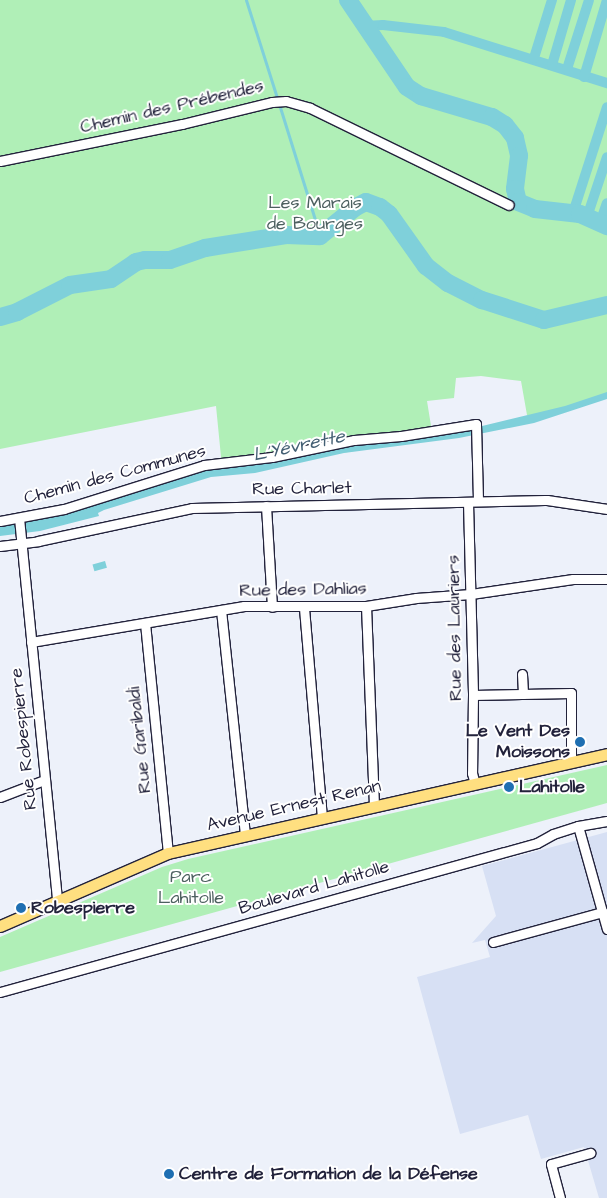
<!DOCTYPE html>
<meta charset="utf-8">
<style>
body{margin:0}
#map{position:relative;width:607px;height:1198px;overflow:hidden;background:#edf1fa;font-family:"Architects Daughter",sans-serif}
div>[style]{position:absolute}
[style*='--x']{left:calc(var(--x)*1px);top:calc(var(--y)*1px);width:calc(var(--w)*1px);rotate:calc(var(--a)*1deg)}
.built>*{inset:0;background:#d7e0f4}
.green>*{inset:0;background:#b0efb7}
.water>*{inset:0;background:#7fd0da;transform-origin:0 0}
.stream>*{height:3px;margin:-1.5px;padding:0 1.5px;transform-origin:1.5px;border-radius:1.5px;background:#7fd0da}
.canal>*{height:10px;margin:-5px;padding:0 5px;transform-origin:5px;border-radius:5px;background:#7fd0da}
.river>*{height:18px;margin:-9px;padding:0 9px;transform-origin:9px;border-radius:9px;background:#7fd0da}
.roads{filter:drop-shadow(1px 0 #22223b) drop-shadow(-1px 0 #22223b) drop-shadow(0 1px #22223b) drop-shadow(0 -1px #22223b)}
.minor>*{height:9px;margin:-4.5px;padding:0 4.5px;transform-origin:4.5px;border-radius:4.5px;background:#fff}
.major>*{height:11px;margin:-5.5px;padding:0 5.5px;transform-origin:5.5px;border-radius:5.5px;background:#ffdf80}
.dots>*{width:14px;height:14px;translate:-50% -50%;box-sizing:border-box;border:2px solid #fff;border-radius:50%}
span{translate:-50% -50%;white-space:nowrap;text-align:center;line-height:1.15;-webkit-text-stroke:4px #fff;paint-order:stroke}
.street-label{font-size:18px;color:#22223b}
.park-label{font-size:18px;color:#4d6060}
.poi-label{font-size:18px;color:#22223b;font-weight:700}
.right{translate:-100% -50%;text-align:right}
.left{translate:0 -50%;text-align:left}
.water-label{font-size:19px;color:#435f73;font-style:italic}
</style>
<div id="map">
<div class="built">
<div style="clip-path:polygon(607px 832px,607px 1198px,599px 1198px,584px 1147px,541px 1159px,528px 1115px,460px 1134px,417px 977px,490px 957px,485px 940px,472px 943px,496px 916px,482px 866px)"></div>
</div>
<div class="green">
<div style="clip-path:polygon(0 0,607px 0,607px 397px,538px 416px,527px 415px,521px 381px,481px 376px,456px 378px,454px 398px,427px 401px,433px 438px,227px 472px,222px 467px,216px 406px,0 449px)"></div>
<div style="clip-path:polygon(607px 765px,607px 803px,0 972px,0 937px,162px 867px,188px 859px)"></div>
</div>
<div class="water">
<div style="clip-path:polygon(320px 233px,322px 239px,292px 240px,207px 253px,170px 265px,144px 264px,117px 284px,71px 290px,18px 318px,0 322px,0 317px,17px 313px,66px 285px,108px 281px,140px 260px,169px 260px,207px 247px)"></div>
<div style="clip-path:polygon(607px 392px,607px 399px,534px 423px,459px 438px,344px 453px,255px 473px,211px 477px,104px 510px,98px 513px,99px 516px,40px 531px,0 536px,0 525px,37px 520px,83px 509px,203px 470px,255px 464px,306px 452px,478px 427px,565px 406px)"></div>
<div style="left:105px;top:561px;width:7px;height:13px;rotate:74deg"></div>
</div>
<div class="stream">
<div style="--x:246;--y:0;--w:103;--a:72.4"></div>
<div style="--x:279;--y:104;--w:138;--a:72.7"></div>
</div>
<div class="canal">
<div style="--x:364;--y:26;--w:19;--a:-3"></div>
<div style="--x:383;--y:25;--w:61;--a:6.5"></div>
<div style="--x:444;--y:32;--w:171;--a:17.4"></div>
<div style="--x:534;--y:58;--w:61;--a:-72.8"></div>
<div style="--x:552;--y:65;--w:68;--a:-73.7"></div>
<div style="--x:567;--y:69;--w:72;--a:-72.3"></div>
<div style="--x:584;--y:77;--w:80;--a:-73.4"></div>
<div style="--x:573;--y:213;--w:111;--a:-72.2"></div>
<div style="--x:587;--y:217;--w:63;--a:-71.6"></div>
<div style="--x:600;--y:223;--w:21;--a:-71"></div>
</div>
<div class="river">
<div style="--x:348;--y:0;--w:105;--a:55.9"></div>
<div style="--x:407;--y:87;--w:17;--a:33"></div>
<div style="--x:421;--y:96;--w:74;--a:16.5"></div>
<div style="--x:492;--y:117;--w:15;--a:32"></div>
<div style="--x:505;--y:125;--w:16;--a:52"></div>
<div style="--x:515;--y:138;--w:18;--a:77"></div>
<div style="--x:519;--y:156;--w:33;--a:97"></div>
<div style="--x:515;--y:189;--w:13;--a:77"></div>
<div style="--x:518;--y:202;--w:18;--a:22"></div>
<div style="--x:535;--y:209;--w:45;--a:6.3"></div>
<div style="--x:580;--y:214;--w:30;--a:24"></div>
<div style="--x:0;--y:317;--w:18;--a:-16"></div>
<div style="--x:17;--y:312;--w:59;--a:-27"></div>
<div style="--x:70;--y:285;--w:41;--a:-8.3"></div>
<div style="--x:111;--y:279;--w:30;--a:-34"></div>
<div style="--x:136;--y:262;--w:9;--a:-13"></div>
<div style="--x:145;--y:260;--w:25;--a:0"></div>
<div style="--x:170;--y:260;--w:37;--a:-19"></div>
<div style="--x:205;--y:248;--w:82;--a:-9.1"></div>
<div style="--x:286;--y:235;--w:34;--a:2"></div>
<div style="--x:320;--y:236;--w:46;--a:-38.9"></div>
<div style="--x:356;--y:207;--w:11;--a:-27"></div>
<div style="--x:366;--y:202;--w:15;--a:20"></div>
<div style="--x:380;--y:207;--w:11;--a:38"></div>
<div style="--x:389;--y:214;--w:64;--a:54.6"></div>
<div style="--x:426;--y:266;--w:28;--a:38"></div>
<div style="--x:448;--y:283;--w:38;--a:27"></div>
<div style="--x:482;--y:300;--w:65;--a:17.9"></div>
<div style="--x:544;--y:320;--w:65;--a:-13.4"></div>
</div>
<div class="roads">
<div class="minor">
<div style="--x:0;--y:161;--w:186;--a:-11.5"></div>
<div style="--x:182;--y:124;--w:93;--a:-13.7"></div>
<div style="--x:272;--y:102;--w:14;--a:-4"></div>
<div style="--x:286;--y:101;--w:25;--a:16"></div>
<div style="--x:310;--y:108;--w:221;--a:26"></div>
<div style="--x:468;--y:502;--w:193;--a:88.5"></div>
<div style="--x:473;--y:695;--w:78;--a:90.7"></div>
<div style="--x:472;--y:773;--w:11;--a:75"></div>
<div style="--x:266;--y:506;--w:101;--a:86.6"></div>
<div style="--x:19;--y:518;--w:384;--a:84.3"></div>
<div style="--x:0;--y:521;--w:65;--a:-10.6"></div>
<div style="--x:64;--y:509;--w:147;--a:-17.4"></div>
<div style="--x:204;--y:465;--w:68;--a:-6.7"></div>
<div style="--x:272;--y:457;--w:84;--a:-11.7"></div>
<div style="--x:354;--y:440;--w:47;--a:-4.9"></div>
<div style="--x:401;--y:436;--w:76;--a:-9.1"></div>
<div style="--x:476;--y:424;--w:77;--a:88.5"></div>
<div style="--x:0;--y:546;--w:38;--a:-7"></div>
<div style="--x:38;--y:541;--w:157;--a:-12.1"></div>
<div style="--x:192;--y:508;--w:355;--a:-1.3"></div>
<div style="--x:547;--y:500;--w:61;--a:8.5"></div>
<div style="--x:366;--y:606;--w:200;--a:87.7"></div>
<div style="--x:304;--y:608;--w:210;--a:85.1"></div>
<div style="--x:221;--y:610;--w:225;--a:83.9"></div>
<div style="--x:145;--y:623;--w:231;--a:84.3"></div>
<div style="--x:31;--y:642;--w:216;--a:-9.6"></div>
<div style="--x:244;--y:606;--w:122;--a:0"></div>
<div style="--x:366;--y:606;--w:51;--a:-9.1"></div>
<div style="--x:416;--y:598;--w:55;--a:-4.2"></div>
<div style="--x:471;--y:594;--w:103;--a:-8.4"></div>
<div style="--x:573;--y:579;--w:34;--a:0"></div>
<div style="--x:522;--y:674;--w:20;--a:87"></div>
<div style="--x:473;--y:695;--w:98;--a:-1.2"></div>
<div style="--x:571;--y:693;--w:69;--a:90"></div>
<div style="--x:0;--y:797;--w:47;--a:-21.1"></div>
<div style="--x:578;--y:826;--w:107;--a:74.3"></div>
<div style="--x:493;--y:942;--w:114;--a:-15.3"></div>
<div style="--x:0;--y:992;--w:557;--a:-15.51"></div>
<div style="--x:537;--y:843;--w:18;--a:-29"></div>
<div style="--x:553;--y:834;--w:26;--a:-18"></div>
<div style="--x:578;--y:826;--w:29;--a:-10"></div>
<div style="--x:560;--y:1198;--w:35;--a:-105"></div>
<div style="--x:551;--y:1164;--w:41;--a:-15.8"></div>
</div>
<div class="major">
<div style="--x:0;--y:926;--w:183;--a:-23.5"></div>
<div style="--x:168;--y:853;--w:450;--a:-12.7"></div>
</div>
</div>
<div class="dots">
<div style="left:580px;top:742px;background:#1f6fb2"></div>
<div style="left:509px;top:787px;background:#1f6fb2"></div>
<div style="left:21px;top:908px;background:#1f6fb2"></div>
<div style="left:169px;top:1174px;background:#1f6fb2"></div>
</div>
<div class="street-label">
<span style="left:172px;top:107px;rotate:-13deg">Chemin des Prébendes</span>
<span style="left:115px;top:475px;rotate:-15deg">Chemin des Communes</span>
<span style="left:302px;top:489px;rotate:-1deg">Rue Charlet</span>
<span style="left:303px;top:590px;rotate:-1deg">Rue des Dahlias</span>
<span style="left:455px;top:628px;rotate:-91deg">Rue des Lauriers</span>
<span style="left:24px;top:739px;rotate:-96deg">Rue Robespierre</span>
<span style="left:140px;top:740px;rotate:-96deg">Rue Garibaldi</span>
<span style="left:294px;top:806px;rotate:-13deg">Avenue Ernest Renan</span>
<span style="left:314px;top:888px;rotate:-16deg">Boulevard Lahitolle</span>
</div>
<div class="park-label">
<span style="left:315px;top:214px">Les Marais<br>de Bourges</span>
<span style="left:191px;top:888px">Parc<br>Lahitolle</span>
</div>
<div class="poi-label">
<span class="right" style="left:570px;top:742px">Le Vent Des<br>Moissons</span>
<span class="left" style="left:519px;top:787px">Lahitolle</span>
<span class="left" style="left:31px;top:908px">Robespierre</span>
<span class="left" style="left:179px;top:1174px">Centre de Formation de la Défense</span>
</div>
<div class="water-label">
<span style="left:299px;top:446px;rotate:-12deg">L'Yévrette</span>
</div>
</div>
